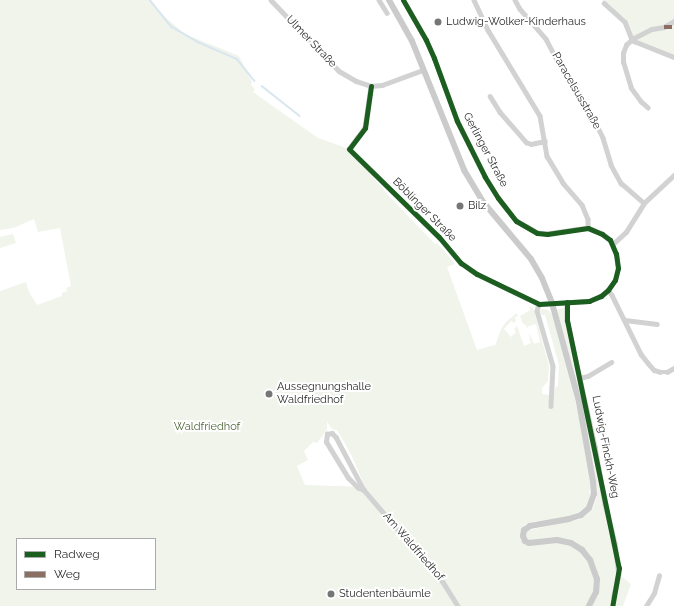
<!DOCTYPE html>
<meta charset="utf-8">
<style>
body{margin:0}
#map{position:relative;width:674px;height:606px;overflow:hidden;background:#fff;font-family:Raleway,sans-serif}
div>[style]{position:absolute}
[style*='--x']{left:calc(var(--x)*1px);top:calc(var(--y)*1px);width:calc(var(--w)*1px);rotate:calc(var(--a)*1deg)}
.green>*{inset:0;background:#f0f4eb}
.stream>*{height:1.5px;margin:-0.75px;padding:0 0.75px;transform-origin:0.75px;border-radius:0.75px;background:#d8e6f0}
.street>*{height:4.5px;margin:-2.25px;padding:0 2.25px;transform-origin:2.25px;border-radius:2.25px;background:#d2d2d2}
.secondary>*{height:6px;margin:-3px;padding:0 3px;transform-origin:3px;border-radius:3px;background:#cbcbcb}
.quiet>*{height:4px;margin-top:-2px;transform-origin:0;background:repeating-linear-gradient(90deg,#8d6e63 0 8px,transparent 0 12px)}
.cycleway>*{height:5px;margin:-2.5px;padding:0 2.5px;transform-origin:2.5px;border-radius:2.5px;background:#1b5e20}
.dots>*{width:11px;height:11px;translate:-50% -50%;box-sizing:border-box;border:2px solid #fff;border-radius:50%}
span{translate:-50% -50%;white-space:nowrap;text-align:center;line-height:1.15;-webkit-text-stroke:4px #fff;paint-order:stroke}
.poi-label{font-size:11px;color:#2d2d2d}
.left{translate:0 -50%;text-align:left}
.street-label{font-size:11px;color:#2d2d2d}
.park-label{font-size:11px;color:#50683c}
.legend{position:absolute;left:16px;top:538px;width:140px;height:52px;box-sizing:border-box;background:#fff;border:1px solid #ababab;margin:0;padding:5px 7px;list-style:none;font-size:12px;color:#2d2d2d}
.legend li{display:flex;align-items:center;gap:8px;height:20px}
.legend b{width:20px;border:1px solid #ababab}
</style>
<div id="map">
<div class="green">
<div style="clip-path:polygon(evenodd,0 0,150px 0,160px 13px,185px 34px,239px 56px,252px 82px,251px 85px,255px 89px,253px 92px,318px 138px,349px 149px,390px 197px,435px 244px,437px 243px,442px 248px,455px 264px,447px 267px,477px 350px,494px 345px,495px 346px,501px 329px,506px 322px,517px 313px,518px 316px,515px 317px,516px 321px,514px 323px,511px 321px,504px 329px,511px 337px,516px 332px,514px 329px,517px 326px,524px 346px,531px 343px,529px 335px,530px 335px,534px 344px,540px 342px,536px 324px,529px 326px,527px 328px,525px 324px,523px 324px,520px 316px,530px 310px,529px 307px,533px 307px,549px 366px,548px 381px,542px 388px,542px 394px,549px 395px,549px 406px,553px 406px,555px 388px,558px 386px,559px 365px,545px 315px,541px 315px,540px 311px,541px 309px,548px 310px,552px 314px,578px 411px,591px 485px,589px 492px,591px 493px,587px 505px,581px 511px,567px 517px,531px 522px,524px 525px,530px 530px,581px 519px,592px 509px,597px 497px,573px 371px,557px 310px,566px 307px,614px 544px,618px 574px,631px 584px,623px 606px,0 606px,0 291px,26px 282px,29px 292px,37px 305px,62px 296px,62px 293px,67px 291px,66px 288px,71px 286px,60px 228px,38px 232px,34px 219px,13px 228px,0 230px,0 0,327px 422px,332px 429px,337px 430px,351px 454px,365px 487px,305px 485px,297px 466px,308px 460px,304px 451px,313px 442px,317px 443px,327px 430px,327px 422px,0 0,17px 539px,155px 539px,155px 589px,17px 589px,17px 539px)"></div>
<div style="clip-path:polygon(602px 0,674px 0,674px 57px,634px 41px,625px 22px)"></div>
<div style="clip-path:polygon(13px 234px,16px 243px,0 248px,0 237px)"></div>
</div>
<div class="stream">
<div style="--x:150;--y:0;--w:35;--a:51"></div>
<div style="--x:172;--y:27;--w:30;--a:30"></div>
<div style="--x:198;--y:42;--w:43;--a:23.6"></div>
<div style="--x:237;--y:59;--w:28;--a:51"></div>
<div style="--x:262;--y:86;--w:48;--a:38.3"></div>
</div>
<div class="street">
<div style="--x:271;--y:0;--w:98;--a:46.2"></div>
<div style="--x:339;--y:71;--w:20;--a:30"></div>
<div style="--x:356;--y:81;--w:16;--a:18"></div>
<div style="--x:371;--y:86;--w:11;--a:-5"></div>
<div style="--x:382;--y:85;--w:44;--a:-20.1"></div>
<div style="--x:379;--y:0;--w:15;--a:58"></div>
<div style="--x:474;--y:0;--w:33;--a:65"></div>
<div style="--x:488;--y:30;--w:100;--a:58.8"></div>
<div style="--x:540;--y:116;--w:41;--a:80.1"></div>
<div style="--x:547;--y:156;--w:31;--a:59"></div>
<div style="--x:563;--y:183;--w:29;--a:49"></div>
<div style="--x:582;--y:205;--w:15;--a:67"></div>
<div style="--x:588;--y:219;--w:9;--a:90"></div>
<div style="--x:515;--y:0;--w:10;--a:61"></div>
<div style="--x:520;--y:9;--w:40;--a:49"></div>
<div style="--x:546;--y:39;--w:21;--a:62"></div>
<div style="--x:556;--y:58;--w:63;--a:57.3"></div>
<div style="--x:590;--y:111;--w:30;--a:64"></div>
<div style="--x:603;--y:138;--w:28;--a:73"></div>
<div style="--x:611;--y:165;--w:21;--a:61"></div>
<div style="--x:621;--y:183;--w:30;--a:41"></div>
<div style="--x:604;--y:3;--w:28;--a:42"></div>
<div style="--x:625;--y:22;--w:18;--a:68"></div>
<div style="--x:632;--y:39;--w:22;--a:-27"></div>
<div style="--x:652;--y:29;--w:12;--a:-9"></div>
<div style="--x:664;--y:27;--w:12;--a:-31"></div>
<div style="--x:371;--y:86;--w:42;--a:98.1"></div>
<div style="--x:365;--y:128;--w:26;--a:127"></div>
<div style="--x:349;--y:149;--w:126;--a:44.4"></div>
<div style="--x:439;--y:237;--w:34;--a:50"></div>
<div style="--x:461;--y:263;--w:19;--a:35"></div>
<div style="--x:477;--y:274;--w:69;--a:25.8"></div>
<div style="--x:539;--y:304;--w:50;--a:-3.4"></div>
<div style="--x:589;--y:301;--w:13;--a:-23"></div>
<div style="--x:601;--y:296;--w:9;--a:-41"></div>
<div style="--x:608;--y:290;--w:12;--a:-55"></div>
<div style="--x:615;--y:280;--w:12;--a:-76"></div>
<div style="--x:618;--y:268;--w:14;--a:-98"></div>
<div style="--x:616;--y:254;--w:15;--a:-113"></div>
<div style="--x:610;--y:240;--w:10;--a:-143"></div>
<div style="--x:602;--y:234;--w:15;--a:-157"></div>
<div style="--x:588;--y:228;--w:41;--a:171.7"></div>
<div style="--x:547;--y:234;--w:10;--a:-174"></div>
<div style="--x:537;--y:233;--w:24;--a:-150"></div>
<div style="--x:516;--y:221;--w:29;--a:-128"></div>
<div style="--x:498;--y:198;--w:25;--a:-122"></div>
<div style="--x:485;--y:177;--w:63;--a:-116.6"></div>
<div style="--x:457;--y:121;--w:67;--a:-110.1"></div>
<div style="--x:434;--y:58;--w:20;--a:-114"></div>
<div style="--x:426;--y:40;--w:46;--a:-119.9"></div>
<div style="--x:490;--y:96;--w:19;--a:58"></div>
<div style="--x:500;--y:112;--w:40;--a:49"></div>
<div style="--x:526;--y:142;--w:5;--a:22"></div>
<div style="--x:531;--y:144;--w:14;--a:-12"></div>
<div style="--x:648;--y:108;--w:9;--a:-139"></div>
<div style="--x:641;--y:102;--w:17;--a:-126"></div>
<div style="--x:631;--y:88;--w:27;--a:-107"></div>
<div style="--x:623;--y:62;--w:9;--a:-90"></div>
<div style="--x:623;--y:53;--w:9;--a:-69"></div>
<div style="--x:626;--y:45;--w:8;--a:-45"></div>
<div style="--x:632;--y:39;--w:3;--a:45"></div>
<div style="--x:634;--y:41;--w:43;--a:21.8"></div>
<div style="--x:613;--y:244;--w:18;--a:-43"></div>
<div style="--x:626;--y:232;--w:34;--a:-58"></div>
<div style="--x:644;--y:203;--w:41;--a:-43"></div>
<div style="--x:608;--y:290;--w:6;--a:51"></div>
<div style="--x:612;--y:295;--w:66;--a:63.8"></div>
<div style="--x:641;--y:354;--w:11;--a:52"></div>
<div style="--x:648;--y:363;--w:9;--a:49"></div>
<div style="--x:654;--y:370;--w:6;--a:18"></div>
<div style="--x:660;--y:372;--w:7;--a:0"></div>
<div style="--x:667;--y:372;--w:8;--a:-30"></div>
<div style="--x:567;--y:302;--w:18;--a:90"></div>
<div style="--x:567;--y:320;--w:129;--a:77.5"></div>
<div style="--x:595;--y:446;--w:59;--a:80.2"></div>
<div style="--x:605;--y:504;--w:40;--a:75.6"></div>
<div style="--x:615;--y:543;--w:31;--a:83"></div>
<div style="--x:619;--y:574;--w:23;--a:103"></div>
<div style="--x:539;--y:304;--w:7;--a:106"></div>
<div style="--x:537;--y:311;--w:57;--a:73.8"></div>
<div style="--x:553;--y:366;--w:40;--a:92.9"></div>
<div style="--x:625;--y:320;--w:32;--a:7"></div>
<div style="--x:580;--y:378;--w:8;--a:-14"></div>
<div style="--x:588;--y:376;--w:27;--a:-31"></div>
<div style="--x:364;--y:490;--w:6;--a:-162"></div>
<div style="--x:358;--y:488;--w:14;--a:-135"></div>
<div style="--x:348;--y:478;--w:42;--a:-121.4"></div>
<div style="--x:326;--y:442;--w:8;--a:-83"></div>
<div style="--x:327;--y:434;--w:5;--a:-11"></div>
<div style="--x:332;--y:433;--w:6;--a:45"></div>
<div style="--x:336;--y:437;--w:60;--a:62.2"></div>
<div style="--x:364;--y:490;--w:121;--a:49.3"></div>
<div style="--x:443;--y:582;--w:28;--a:58"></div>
<div style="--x:646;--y:606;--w:15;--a:-58"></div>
<div style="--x:654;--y:593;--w:18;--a:-74"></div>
</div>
<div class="secondary">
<div style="--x:389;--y:0;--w:47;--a:60.7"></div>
<div style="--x:412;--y:41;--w:139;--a:68"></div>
<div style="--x:464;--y:170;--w:39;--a:59"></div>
<div style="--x:484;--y:203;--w:73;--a:50"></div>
<div style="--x:531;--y:259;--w:22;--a:60"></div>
<div style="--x:542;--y:278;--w:27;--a:68"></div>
<div style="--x:552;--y:303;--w:103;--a:74.7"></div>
<div style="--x:579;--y:402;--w:80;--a:80"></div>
<div style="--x:593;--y:481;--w:13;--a:86"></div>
<div style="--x:594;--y:494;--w:15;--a:110"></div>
<div style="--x:589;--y:508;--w:11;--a:139"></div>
<div style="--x:581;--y:515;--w:13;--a:162"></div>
<div style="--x:569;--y:519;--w:40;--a:170"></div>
<div style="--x:530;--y:526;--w:7;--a:146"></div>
<div style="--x:524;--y:530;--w:6;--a:99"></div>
<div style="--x:523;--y:536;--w:5;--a:68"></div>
<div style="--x:525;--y:541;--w:4;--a:27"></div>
<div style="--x:529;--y:543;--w:28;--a:-6"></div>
<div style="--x:557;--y:540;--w:14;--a:12"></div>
<div style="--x:571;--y:543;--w:13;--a:32"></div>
<div style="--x:582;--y:550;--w:13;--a:51"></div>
<div style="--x:590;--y:560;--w:20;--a:70"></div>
<div style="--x:597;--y:579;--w:13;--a:94"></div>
<div style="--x:596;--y:592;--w:16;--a:117"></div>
</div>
<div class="quiet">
<div style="--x:664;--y:27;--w:10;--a:0"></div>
</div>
<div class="cycleway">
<div style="--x:371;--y:86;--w:42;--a:98.1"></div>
<div style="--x:365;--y:128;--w:26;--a:127"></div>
<div style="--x:349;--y:149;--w:126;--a:44.4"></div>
<div style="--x:439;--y:237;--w:34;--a:50"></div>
<div style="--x:461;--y:263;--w:19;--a:35"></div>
<div style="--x:477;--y:274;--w:69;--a:25.8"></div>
<div style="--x:539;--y:304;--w:50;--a:-3.4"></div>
<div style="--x:589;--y:301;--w:13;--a:-23"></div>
<div style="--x:601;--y:296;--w:9;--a:-41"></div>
<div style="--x:608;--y:290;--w:12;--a:-55"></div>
<div style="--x:615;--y:280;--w:12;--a:-76"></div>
<div style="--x:618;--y:268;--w:14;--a:-98"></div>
<div style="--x:616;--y:254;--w:15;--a:-113"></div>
<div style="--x:610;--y:240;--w:10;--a:-143"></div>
<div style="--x:602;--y:234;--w:15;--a:-157"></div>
<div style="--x:588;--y:228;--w:41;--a:171.7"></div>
<div style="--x:547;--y:234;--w:10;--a:-174"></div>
<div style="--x:537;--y:233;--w:24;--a:-150"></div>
<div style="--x:516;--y:221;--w:29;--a:-128"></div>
<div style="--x:498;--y:198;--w:25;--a:-122"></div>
<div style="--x:485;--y:177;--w:63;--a:-116.6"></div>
<div style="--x:457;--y:121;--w:67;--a:-110.1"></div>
<div style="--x:434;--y:58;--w:20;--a:-114"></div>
<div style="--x:426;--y:40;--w:46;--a:-119.9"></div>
<div style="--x:567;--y:302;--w:18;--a:90"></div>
<div style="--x:567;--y:320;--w:253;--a:78.2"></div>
<div style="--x:619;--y:568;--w:39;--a:100"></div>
</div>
<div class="dots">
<div style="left:438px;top:22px;background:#767676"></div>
<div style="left:460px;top:206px;background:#767676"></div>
<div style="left:269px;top:394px;background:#767676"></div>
<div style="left:331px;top:594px;background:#767676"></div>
</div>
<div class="poi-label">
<span class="left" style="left:446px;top:22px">Ludwig-Wolker-Kinderhaus</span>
<span class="left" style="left:468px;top:206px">Bilz</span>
<span class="left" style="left:277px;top:394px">Aussegnungshalle<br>Waldfriedhof</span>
<span class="left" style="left:339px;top:594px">Studentenbäumle</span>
</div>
<div class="street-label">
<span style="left:311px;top:42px;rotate:46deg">Ulmer Straße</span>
<span style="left:576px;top:91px;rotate:60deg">Paracelsusstraße</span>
<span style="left:485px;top:150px;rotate:62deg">Gerlinger Straße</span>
<span style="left:424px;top:210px;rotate:45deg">Böblinger Straße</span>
<span style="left:605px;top:447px;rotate:79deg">Ludwig-Finckh-Weg</span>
<span style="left:413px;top:547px;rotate:49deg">Am Waldfriedhof</span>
</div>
<div class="park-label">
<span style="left:207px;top:427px">Waldfriedhof</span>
</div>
<ul class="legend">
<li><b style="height:5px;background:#1b5e20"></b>Radweg</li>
<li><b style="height:5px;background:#8d6e63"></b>Weg</li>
</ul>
</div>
